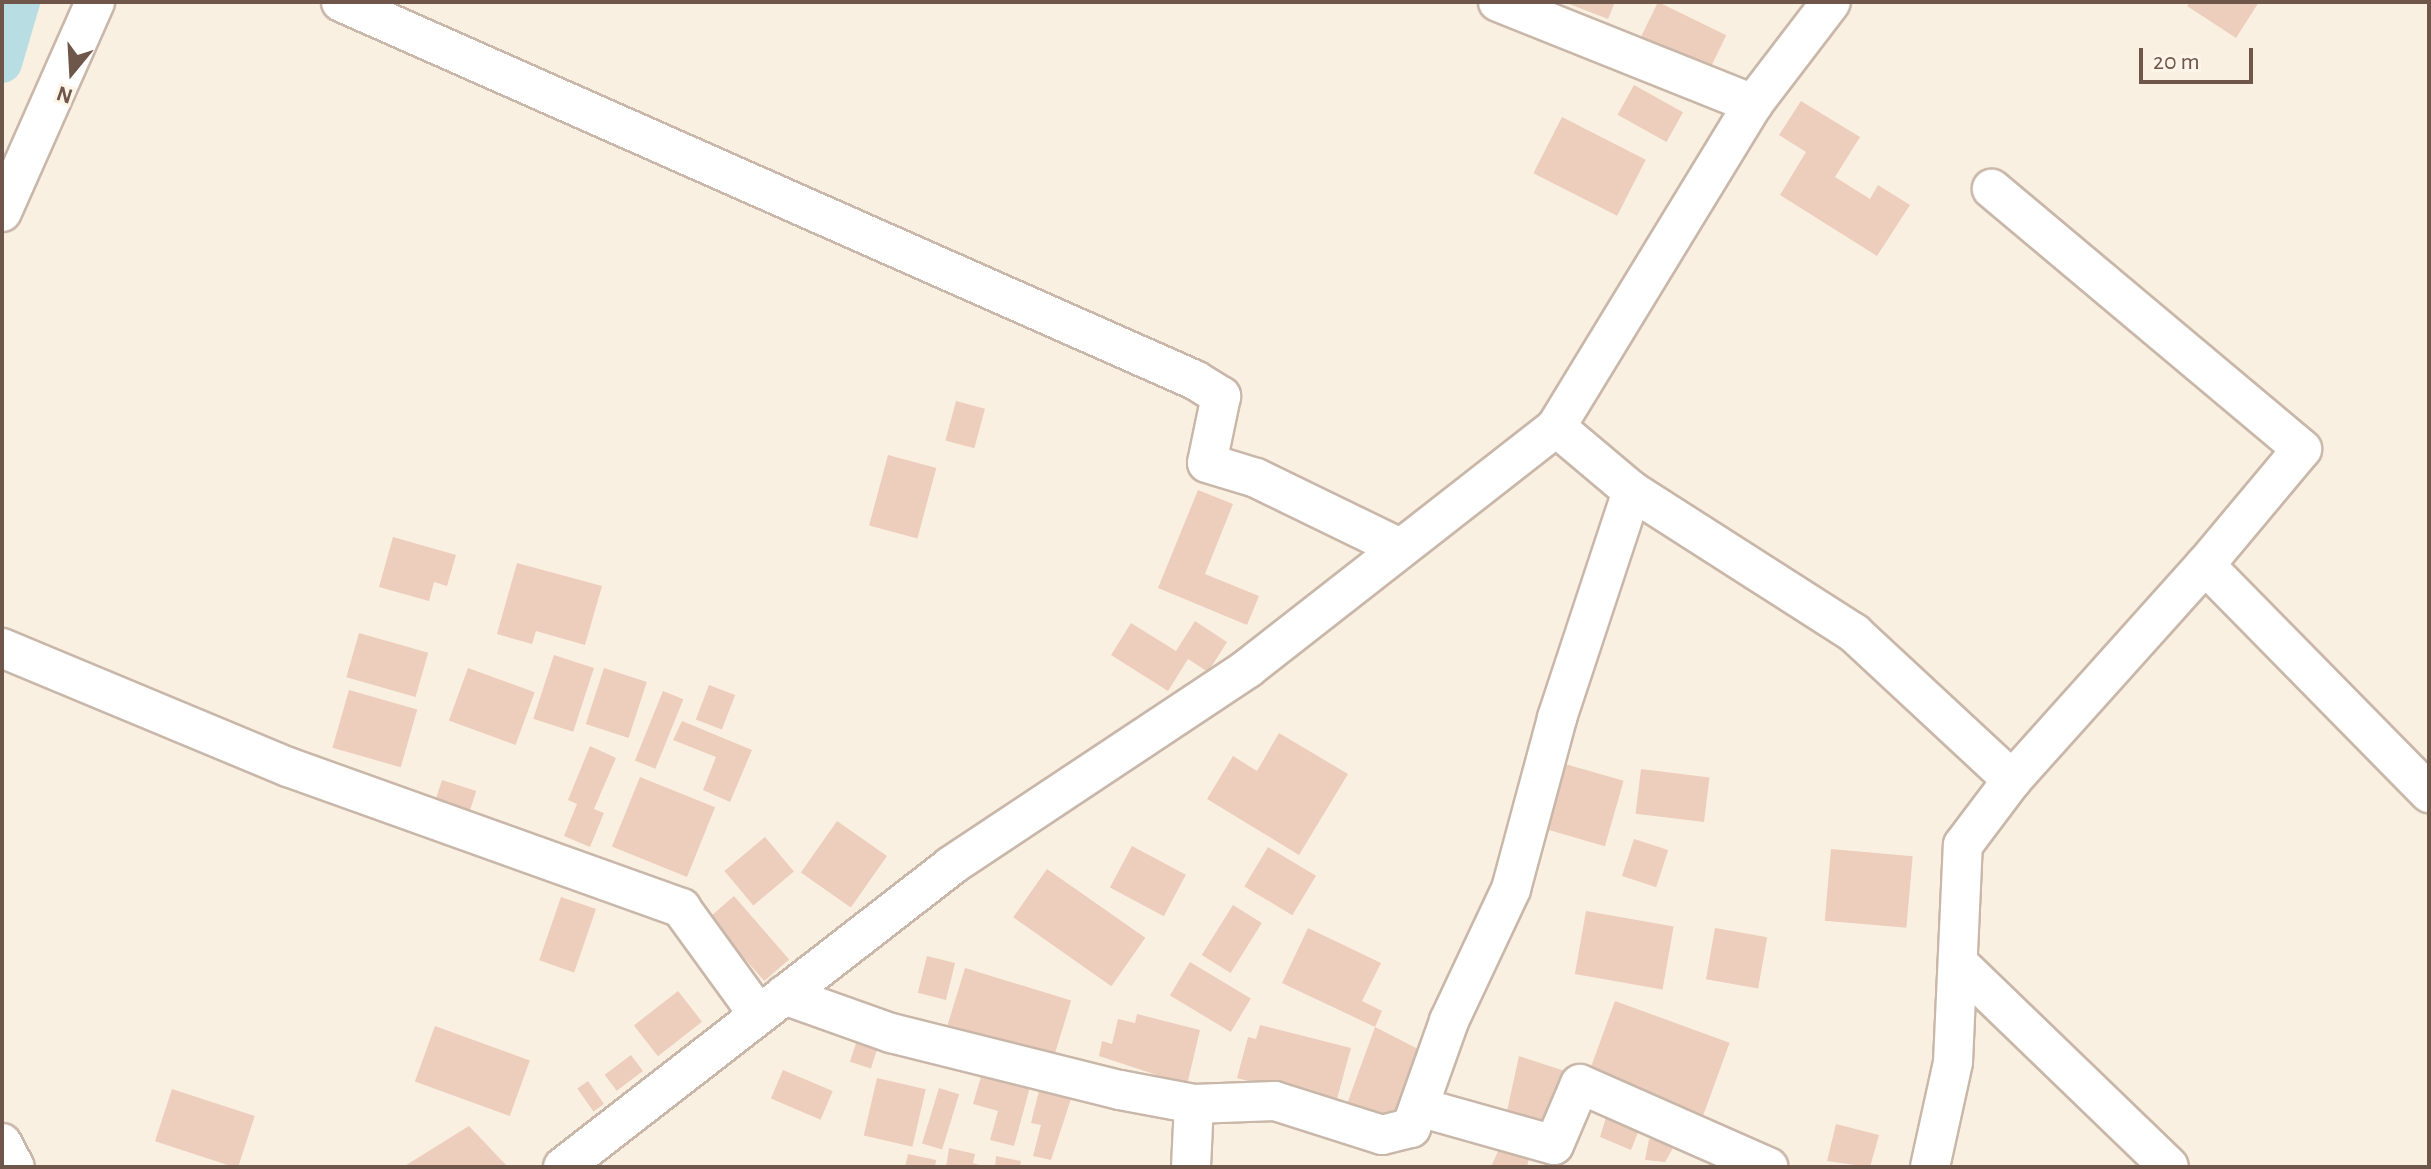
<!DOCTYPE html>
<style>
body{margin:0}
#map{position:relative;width:2431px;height:1169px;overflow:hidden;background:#faf0e2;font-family:"Alegreya Sans",sans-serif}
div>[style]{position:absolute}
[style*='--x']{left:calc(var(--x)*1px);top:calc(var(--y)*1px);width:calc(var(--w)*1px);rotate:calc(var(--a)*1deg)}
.canal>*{height:40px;margin:-20px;padding:0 20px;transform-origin:20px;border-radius:20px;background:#b8dde2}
.building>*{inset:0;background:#edcdbb;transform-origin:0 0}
.roads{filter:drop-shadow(2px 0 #c9b7a9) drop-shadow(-2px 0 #c9b7a9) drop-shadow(0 2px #c9b7a9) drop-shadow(0 -2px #c9b7a9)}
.minor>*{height:38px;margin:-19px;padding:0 19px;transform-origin:19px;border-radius:19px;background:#fff}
span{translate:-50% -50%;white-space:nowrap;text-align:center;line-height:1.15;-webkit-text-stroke:7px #fef4e7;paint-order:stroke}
.frame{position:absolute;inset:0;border:4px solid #6f564a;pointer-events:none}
.north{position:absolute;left:32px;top:32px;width:80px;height:80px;-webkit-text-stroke:6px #fef4e7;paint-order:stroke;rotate:198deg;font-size:22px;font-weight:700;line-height:32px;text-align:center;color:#6f564a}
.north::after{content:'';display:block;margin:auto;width:28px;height:36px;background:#6f564a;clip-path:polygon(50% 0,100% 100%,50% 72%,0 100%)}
.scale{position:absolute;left:2139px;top:48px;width:114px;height:36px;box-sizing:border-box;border:4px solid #6f564a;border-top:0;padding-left:10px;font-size:24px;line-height:28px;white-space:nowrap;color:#6f564a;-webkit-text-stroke:6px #fef4e7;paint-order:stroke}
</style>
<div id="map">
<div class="canal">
<div style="--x:2;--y:63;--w:64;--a:-73.6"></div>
</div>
<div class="building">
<div style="clip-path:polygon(1564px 2px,1615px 2px,1608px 19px)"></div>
<div style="left:1658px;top:2px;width:76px;height:42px;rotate:26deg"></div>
<div style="clip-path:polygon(2190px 2px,2259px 2px,2236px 38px,2187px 6px)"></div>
<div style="left:1634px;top:85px;width:56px;height:34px;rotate:29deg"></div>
<div style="clip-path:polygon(1801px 101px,1860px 137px,1835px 177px,1870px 199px,1878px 185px,1910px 205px,1877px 256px,1780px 195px,1806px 152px,1779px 135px)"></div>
<div style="left:1562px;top:117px;width:94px;height:63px;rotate:27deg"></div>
<div style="left:956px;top:401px;width:30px;height:41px;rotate:15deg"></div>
<div style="left:888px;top:455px;width:50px;height:73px;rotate:15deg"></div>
<div style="clip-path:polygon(1198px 490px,1233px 504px,1205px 574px,1259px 596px,1247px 625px,1158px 588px)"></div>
<div style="clip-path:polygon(393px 537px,456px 555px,447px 586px,434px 582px,429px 601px,379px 587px)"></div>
<div style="clip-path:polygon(517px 563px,602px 586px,585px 645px,536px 631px,532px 644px,497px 634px)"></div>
<div style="clip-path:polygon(1195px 621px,1227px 642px,1208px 672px,1188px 659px,1168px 691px,1111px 655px,1131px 623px,1176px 651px)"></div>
<div style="left:359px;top:633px;width:72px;height:46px;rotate:16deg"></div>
<div style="left:554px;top:655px;width:42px;height:67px;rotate:18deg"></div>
<div style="left:468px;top:668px;width:71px;height:56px;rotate:20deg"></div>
<div style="left:604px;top:668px;width:45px;height:59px;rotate:18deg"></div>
<div style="left:709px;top:685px;width:28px;height:37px;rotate:21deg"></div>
<div style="left:349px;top:690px;width:71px;height:60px;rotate:16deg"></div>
<div style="left:663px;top:691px;width:22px;height:75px;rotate:22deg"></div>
<div style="clip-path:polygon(682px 721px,752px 750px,730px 802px,703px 790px,716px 757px,673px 740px)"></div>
<div style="clip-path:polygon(1279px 733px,1348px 774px,1299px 855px,1207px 799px,1233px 756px,1257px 771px)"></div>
<div style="clip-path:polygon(590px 746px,616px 758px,594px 809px,604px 813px,590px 847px,564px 836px,577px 804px,568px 800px)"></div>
<div style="left:1565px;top:764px;width:61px;height:68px;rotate:16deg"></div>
<div style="left:1641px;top:769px;width:69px;height:45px;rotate:7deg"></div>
<div style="left:640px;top:777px;width:81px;height:75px;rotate:22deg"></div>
<div style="left:442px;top:780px;width:36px;height:20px;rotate:18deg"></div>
<div style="left:837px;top:821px;width:61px;height:63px;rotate:35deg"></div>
<div style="left:765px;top:837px;width:45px;height:53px;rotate:50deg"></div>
<div style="left:1634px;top:839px;width:36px;height:39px;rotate:18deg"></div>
<div style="left:1132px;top:846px;width:61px;height:47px;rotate:28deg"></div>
<div style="left:1268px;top:847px;width:56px;height:46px;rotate:31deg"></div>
<div style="left:1831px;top:849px;width:82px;height:72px;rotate:5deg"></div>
<div style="left:1047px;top:869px;width:120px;height:59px;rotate:35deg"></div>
<div style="left:734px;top:896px;width:84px;height:33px;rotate:49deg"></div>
<div style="left:561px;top:897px;width:37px;height:67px;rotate:19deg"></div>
<div style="left:1233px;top:905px;width:34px;height:59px;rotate:32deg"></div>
<div style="left:1586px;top:911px;width:89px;height:64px;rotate:10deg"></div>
<div style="clip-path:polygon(1308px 928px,1381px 963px,1362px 1001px,1382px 1011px,1375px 1027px,1282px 983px)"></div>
<div style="left:1715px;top:928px;width:53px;height:52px;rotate:10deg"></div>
<div style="left:927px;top:956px;width:29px;height:38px;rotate:14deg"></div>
<div style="left:1190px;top:962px;width:71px;height:39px;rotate:31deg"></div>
<div style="left:965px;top:968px;width:111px;height:62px;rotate:17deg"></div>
<div style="left:678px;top:991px;width:39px;height:56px;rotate:52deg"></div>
<div style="left:1615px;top:1001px;width:122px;height:81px;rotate:20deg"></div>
<div style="clip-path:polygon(1137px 1014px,1200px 1030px,1187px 1085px,1099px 1056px,1102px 1041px,1112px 1044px,1118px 1019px,1135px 1023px)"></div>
<div style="clip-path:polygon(1260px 1025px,1351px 1048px,1335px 1106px,1237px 1078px,1248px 1037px,1256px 1039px)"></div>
<div style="left:435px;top:1026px;width:101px;height:59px;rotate:20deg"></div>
<div style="clip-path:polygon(1375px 1027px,1420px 1050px,1400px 1108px,1380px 1118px,1347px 1104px)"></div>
<div style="left:858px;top:1037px;width:22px;height:26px;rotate:18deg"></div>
<div style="left:631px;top:1055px;width:20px;height:33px;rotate:53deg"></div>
<div style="clip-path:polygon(1519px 1056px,1568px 1072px,1548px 1128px,1507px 1111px)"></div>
<div style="left:783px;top:1070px;width:54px;height:31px;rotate:23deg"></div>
<div style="clip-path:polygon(982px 1073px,1030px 1087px,1014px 1146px,990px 1140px,998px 1111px,973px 1104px)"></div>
<div style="left:877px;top:1078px;width:50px;height:59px;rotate:13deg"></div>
<div style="left:588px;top:1081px;width:28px;height:13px;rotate:55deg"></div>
<div style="left:939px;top:1088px;width:21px;height:58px;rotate:17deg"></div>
<div style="left:172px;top:1089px;width:87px;height:55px;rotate:18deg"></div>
<div style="clip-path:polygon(1039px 1091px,1071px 1099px,1051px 1160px,1033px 1156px,1041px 1125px,1031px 1123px)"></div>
<div style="clip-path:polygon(1607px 1114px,1641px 1125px,1631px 1150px,1600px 1137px)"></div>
<div style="clip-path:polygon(1836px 1124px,1879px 1135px,1870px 1167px,1827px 1161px)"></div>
<div style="clip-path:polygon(469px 1126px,506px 1165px,403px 1167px)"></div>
<div style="clip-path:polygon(1649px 1139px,1676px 1143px,1665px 1162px,1645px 1160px)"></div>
<div style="clip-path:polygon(1502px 1142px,1529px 1159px,1527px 1167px,1491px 1167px)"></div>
<div style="clip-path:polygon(949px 1148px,975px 1154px,973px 1163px,986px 1167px,946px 1167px)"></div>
<div style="clip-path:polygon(908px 1154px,936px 1160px,935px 1167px,905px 1167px)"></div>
<div style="clip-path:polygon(996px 1156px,1021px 1161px,1020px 1167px,995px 1167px)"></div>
</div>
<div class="roads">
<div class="minor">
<div style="--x:341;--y:2;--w:934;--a:23.88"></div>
<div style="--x:1195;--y:380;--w:31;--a:32"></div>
<div style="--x:1221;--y:396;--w:68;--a:101.8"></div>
<div style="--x:1207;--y:463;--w:51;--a:17"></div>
<div style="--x:1256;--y:478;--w:158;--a:25.9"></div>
<div style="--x:1498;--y:2;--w:275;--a:21.8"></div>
<div style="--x:2;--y:212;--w:230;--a:-66.1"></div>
<div style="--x:1556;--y:427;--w:99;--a:40.1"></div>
<div style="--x:1632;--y:491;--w:264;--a:32.6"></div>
<div style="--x:1854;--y:633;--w:216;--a:42.9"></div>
<div style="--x:2205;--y:565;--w:320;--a:45.5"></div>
<div style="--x:2;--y:648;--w:310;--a:22.6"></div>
<div style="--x:288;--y:767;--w:418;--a:19.7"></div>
<div style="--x:681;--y:908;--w:131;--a:54"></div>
<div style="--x:1958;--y:963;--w:293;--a:44"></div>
<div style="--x:784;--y:995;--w:114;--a:19.6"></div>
<div style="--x:891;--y:1033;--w:236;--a:14"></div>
<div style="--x:1120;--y:1090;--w:75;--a:10.7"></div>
<div style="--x:1194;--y:1104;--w:81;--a:-2.1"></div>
<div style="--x:1275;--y:1101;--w:112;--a:17.6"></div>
<div style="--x:1382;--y:1135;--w:30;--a:-14"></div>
<div style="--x:1411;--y:1128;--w:114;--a:-70.4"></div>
<div style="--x:1449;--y:1021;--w:146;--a:-64.8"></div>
<div style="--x:1511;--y:889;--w:177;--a:-74.9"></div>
<div style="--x:1557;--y:718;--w:239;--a:-71.7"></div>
<div style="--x:1419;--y:1107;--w:140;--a:15.7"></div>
<div style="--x:1554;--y:1145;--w:66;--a:-66.9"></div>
<div style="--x:1580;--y:1084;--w:206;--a:23.8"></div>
<div style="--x:2;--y:1143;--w:27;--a:62"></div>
<div style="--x:563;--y:1167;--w:492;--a:-37.8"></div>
<div style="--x:952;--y:865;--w:356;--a:-33.6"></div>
<div style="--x:1248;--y:668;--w:391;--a:-38"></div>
<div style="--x:1556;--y:427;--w:378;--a:-58.6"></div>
<div style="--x:1753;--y:104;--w:128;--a:-52.6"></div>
<div style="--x:1191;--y:1167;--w:63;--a:-87.3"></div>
<div style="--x:1930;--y:1167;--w:107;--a:-77.6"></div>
<div style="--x:1953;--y:1062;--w:217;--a:-87.4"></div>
<div style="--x:1963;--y:845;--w:81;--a:-53"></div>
<div style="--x:2012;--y:780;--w:289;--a:-48.1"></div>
<div style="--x:2205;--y:565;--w:151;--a:-50.1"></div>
<div style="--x:2302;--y:449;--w:405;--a:-140"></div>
</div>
</div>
<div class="frame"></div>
<div class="north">N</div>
<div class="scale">20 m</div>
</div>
